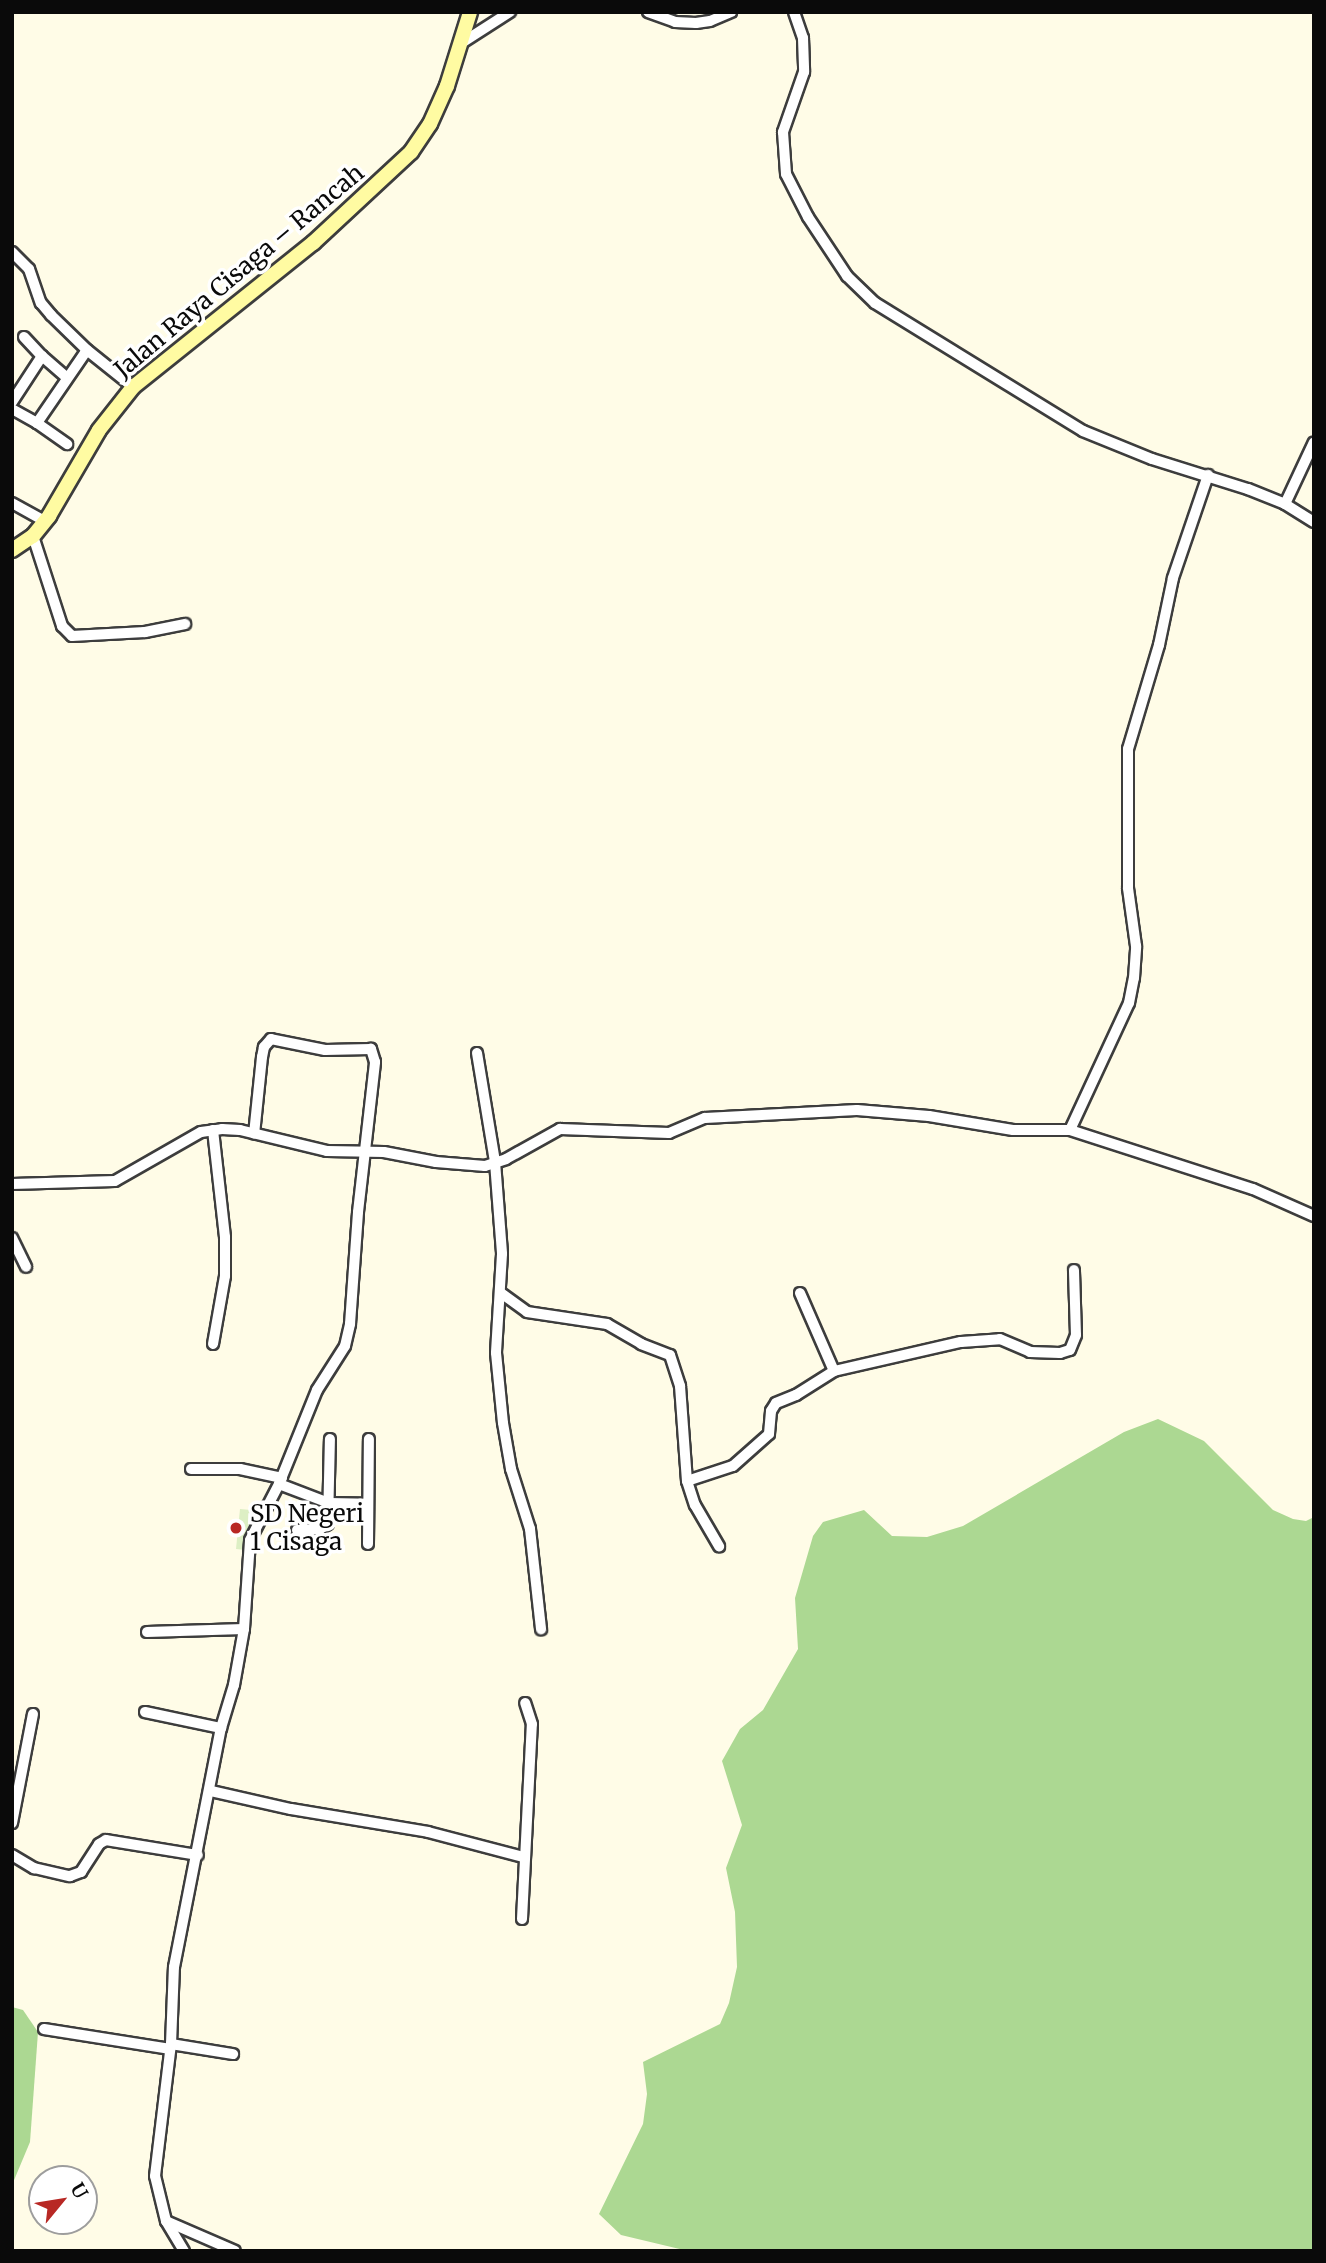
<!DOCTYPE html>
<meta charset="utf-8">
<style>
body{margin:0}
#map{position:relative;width:1326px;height:2263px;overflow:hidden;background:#fffce7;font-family:Merriweather,serif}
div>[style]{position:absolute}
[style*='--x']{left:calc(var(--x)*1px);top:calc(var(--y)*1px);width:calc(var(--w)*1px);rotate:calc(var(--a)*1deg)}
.forest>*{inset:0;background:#acd892}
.pitch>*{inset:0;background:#ddefc4}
.roads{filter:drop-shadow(2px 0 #3d3d3d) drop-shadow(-2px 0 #3d3d3d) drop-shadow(0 2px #3d3d3d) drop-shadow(0 -2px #3d3d3d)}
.street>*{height:10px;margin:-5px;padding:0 5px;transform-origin:5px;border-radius:5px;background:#fff}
.secondary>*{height:14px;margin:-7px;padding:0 7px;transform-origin:7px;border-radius:7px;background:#fffba2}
.dots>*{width:19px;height:19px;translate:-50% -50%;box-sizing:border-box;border:4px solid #fff;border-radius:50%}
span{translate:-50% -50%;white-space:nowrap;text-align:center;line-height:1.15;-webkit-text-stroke:7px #fff;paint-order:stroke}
.street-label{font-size:24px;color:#0a0a0a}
.poi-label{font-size:24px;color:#0a0a0a}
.left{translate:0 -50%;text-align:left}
.frame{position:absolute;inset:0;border:14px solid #0a0a0a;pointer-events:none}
.north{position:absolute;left:28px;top:2165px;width:70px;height:70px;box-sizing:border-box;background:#fff;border:2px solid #9d9d9d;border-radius:50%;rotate:60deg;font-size:19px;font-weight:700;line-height:28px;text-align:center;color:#0a0a0a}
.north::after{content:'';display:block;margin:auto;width:24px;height:32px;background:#b82824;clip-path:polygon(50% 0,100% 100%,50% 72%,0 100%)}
</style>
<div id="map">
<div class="forest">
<div style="clip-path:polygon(1158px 1419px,1204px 1441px,1273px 1510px,1293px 1519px,1306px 1521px,1314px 1517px,1314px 2251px,688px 2251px,621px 2235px,599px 2214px,643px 2124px,647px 2094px,643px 2062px,720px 2024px,729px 2003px,737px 1967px,735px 1912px,726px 1868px,742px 1825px,722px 1761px,740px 1729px,763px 1710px,798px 1649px,795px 1598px,813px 1536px,823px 1522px,864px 1510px,892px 1536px,927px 1537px,963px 1526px,1124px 1432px)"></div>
<div style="clip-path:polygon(12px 2007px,23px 2010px,38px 2032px,30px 2142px,12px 2185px)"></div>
</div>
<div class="pitch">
<div style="clip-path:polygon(240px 1509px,251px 1510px,245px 1550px,236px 1549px)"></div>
</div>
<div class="roads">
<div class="street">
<div style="--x:648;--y:12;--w:29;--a:20"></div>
<div style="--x:675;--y:22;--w:21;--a:3"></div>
<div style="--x:696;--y:23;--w:14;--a:-8"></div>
<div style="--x:710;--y:21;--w:23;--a:-23"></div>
<div style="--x:794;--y:12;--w:28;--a:71"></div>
<div style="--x:803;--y:38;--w:34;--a:88"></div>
<div style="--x:804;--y:72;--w:64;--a:109.3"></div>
<div style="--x:783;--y:132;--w:42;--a:85.9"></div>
<div style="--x:786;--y:174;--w:48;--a:62.9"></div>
<div style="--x:808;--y:217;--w:71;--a:56.5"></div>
<div style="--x:847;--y:276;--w:39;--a:44"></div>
<div style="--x:875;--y:303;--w:244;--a:31.6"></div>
<div style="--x:1083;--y:431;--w:74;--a:22.1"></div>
<div style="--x:1152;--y:459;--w:101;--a:17.4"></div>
<div style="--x:1248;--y:489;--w:40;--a:22"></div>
<div style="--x:1285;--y:504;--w:34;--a:32"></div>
<div style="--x:463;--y:42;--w:56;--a:-32.6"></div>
<div style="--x:12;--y:252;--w:24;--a:45"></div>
<div style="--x:29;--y:269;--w:36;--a:71"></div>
<div style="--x:41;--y:303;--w:16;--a:50"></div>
<div style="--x:51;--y:315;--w:50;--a:44.2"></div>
<div style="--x:87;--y:350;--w:59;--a:38.8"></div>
<div style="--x:24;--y:337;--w:26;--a:47"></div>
<div style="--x:12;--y:402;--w:55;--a:-56.9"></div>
<div style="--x:42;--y:356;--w:32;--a:41"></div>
<div style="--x:12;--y:409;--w:29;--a:29"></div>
<div style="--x:37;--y:423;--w:88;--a:-55.6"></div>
<div style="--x:37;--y:423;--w:37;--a:35"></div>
<div style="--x:12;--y:503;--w:38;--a:29"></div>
<div style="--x:1285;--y:504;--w:68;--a:-64.9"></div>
<div style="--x:33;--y:536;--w:95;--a:72.1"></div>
<div style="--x:62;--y:626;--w:14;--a:45"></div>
<div style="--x:72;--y:636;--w:73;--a:-3.1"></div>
<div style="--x:145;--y:632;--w:41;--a:-11.3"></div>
<div style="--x:477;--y:1053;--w:110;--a:80.6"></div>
<div style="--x:495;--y:1162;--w:92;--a:85.6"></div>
<div style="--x:502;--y:1254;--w:99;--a:93.5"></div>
<div style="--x:496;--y:1353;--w:70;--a:84.3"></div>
<div style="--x:503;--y:1423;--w:47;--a:80.1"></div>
<div style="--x:511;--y:1469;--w:63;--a:72.4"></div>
<div style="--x:530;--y:1529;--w:101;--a:83.7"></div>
<div style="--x:213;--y:1130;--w:108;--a:83.6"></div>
<div style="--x:225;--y:1237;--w:39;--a:90"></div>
<div style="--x:225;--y:1276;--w:69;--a:100"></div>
<div style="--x:1070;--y:1130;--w:140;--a:-65.1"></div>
<div style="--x:1129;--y:1003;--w:25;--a:-79"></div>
<div style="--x:1134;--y:978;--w:32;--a:-86"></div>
<div style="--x:1136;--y:946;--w:59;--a:-97.9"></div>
<div style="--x:1128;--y:888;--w:139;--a:-90"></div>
<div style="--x:1128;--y:749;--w:109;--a:-73.4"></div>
<div style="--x:1159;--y:645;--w:68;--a:-78.2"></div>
<div style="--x:1173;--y:578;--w:109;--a:-71.2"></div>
<div style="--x:12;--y:1184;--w:103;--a:-1.7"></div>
<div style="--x:115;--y:1181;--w:99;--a:-29.7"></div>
<div style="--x:201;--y:1132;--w:21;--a:-8"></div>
<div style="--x:222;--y:1129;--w:18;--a:3"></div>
<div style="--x:240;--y:1130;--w:89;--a:13.6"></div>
<div style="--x:327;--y:1151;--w:57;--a:1"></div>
<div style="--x:384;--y:1152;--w:53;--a:10.9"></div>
<div style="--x:436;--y:1162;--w:49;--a:4.7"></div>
<div style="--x:485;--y:1166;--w:22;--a:-18"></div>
<div style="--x:506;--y:1159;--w:62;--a:-29.1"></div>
<div style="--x:560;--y:1129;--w:109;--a:2.1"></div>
<div style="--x:669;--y:1133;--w:39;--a:-23"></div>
<div style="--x:705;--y:1118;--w:152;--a:-3"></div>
<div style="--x:857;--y:1110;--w:72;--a:4.8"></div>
<div style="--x:929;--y:1116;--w:85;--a:9.5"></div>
<div style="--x:1013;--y:1130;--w:57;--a:0"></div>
<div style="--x:1070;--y:1130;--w:192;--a:17.9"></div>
<div style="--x:1253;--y:1189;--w:67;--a:23.9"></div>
<div style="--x:12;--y:1238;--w:32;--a:64"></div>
<div style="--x:501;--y:1293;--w:32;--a:36"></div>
<div style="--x:527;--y:1312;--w:81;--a:8.5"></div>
<div style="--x:607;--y:1324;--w:39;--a:30"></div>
<div style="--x:641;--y:1344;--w:31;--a:21"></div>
<div style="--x:670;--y:1355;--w:33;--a:72"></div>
<div style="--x:680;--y:1386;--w:95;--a:85.8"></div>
<div style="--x:687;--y:1481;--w:25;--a:72"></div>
<div style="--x:695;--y:1505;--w:48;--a:59.7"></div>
<div style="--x:834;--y:1371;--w:130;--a:-12.9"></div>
<div style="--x:961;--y:1342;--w:39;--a:-4"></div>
<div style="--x:1000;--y:1339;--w:33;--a:23"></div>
<div style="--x:1030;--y:1352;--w:30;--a:2"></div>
<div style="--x:1060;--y:1353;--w:10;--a:-17"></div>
<div style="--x:1070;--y:1350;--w:16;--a:-68"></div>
<div style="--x:1076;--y:1335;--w:65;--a:-91.8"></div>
<div style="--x:191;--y:1469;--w:49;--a:0"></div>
<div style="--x:240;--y:1469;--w:43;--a:12.1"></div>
<div style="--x:687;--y:1481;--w:48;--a:-18.1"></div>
<div style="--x:733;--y:1466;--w:48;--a:-41.6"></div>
<div style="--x:769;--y:1434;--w:23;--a:-85"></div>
<div style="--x:771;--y:1411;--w:9;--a:-58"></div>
<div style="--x:776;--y:1403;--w:22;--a:-22"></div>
<div style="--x:796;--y:1395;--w:45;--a:-32.3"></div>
<div style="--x:834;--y:1371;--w:85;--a:-113.6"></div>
<div style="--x:279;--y:1484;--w:53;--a:20.8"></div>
<div style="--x:329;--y:1503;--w:39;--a:1"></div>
<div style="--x:297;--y:1530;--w:23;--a:-2"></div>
<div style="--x:320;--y:1529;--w:9;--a:-32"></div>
<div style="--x:328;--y:1524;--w:85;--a:-88.7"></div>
<div style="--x:368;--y:1544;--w:105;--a:-89.5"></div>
<div style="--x:147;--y:1632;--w:97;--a:-1.8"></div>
<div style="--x:145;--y:1712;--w:78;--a:11.9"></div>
<div style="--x:211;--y:1791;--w:82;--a:12.7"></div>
<div style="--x:291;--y:1809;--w:139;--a:9.5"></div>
<div style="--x:428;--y:1832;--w:98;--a:14.7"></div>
<div style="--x:12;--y:1823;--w:111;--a:-79.1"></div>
<div style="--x:12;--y:1855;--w:26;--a:31"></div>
<div style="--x:34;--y:1868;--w:37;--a:13"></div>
<div style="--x:70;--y:1876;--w:12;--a:-20"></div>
<div style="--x:81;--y:1872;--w:33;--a:-57"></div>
<div style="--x:99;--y:1844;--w:8;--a:-30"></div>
<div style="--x:106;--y:1840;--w:93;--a:9.3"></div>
<div style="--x:522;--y:1919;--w:195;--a:-87.1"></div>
<div style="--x:532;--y:1724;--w:22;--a:-108"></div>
<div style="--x:44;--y:2029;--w:128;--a:9"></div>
<div style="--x:171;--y:2044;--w:63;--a:9.2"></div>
<div style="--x:166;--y:2221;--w:75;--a:23.5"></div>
<div style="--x:184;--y:2251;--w:35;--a:-121"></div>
<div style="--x:166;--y:2221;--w:46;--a:-103.7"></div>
<div style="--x:155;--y:2176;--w:133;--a:-83.1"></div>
<div style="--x:171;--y:2044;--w:77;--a:-87.8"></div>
<div style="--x:174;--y:1967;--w:244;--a:-78.9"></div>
<div style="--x:221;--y:1728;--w:45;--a:-73.2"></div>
<div style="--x:234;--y:1685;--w:57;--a:-79.9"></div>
<div style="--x:244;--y:1629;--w:89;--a:-86.1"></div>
<div style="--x:250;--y:1540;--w:63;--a:-62.6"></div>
<div style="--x:279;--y:1484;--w:101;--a:-68"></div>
<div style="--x:317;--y:1390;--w:52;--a:-57.5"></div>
<div style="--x:345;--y:1346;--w:23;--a:-77"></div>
<div style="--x:350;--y:1324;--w:112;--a:-85.9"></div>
<div style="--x:358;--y:1212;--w:151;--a:-83.5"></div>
<div style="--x:375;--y:1062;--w:14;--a:-107"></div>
<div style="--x:371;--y:1049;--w:46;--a:178.8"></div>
<div style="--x:325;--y:1050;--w:55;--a:-168.5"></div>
<div style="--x:271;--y:1039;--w:11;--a:131"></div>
<div style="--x:264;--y:1047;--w:10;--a:101"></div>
<div style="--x:262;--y:1057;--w:77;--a:95.9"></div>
</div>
<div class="secondary">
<div style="--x:12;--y:550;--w:25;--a:-34"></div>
<div style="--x:33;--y:536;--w:26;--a:-51"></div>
<div style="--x:49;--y:516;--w:99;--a:-59.8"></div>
<div style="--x:99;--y:430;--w:55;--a:-51.7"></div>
<div style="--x:133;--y:387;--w:231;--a:-38.7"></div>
<div style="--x:313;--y:243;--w:134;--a:-42.9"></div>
<div style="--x:411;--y:152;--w:34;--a:-56"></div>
<div style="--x:430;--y:124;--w:42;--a:-65.9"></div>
<div style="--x:447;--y:86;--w:77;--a:-72.7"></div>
</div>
</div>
<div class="dots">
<div style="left:236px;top:1528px;background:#b82824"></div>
</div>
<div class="street-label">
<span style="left:239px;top:271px;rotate:-40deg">Jalan Raya Cisaga – Rancah</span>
</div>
<div class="poi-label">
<span class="left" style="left:250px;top:1528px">SD Negeri<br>1 Cisaga</span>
</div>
<div class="frame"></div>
<div class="north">U</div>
</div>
